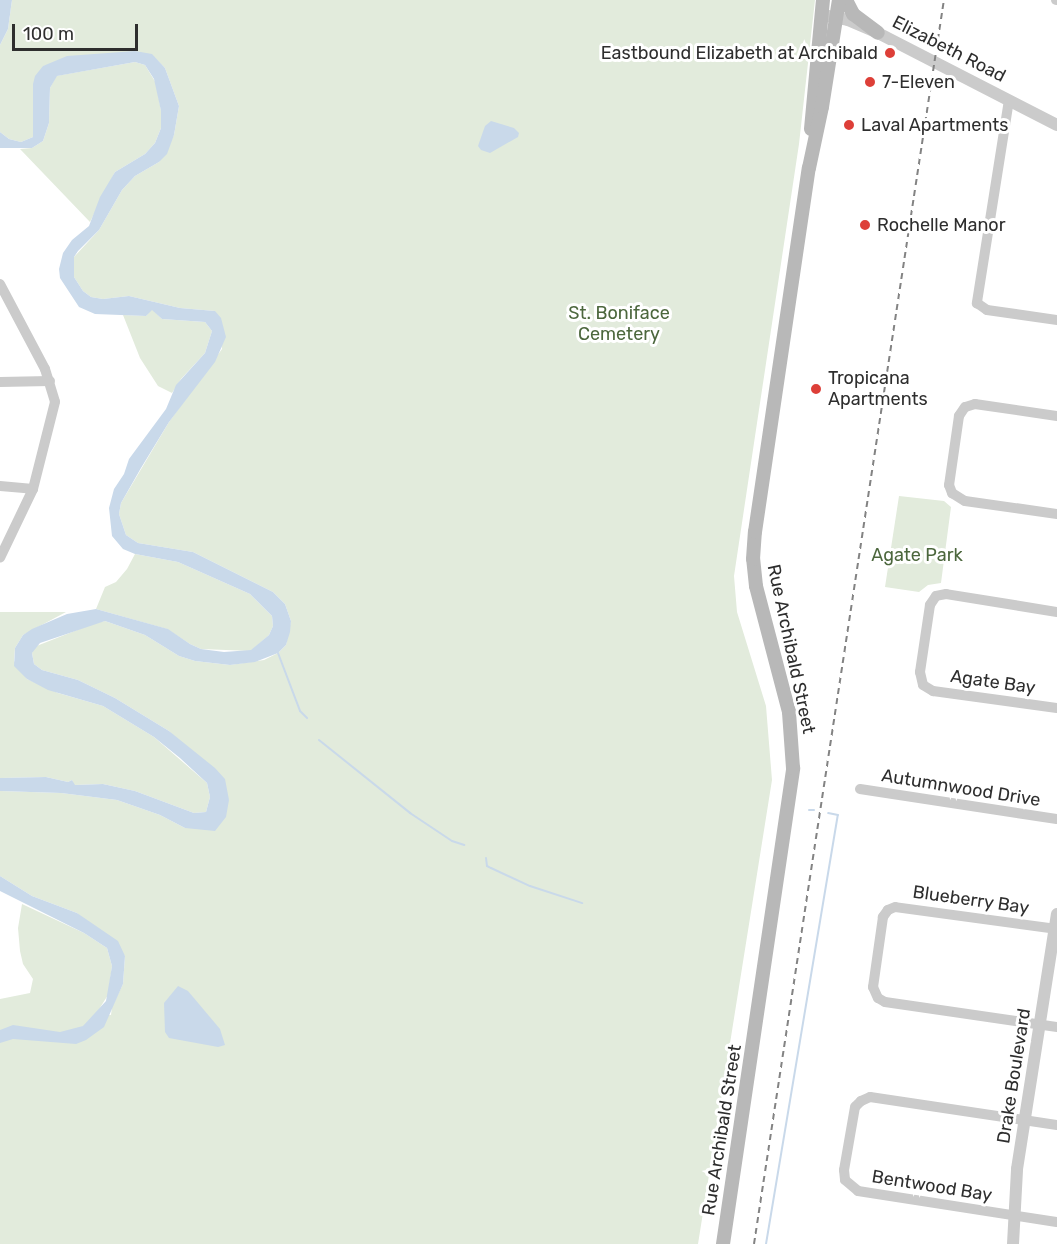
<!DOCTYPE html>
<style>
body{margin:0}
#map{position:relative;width:1057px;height:1244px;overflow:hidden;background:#fff;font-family:Rubik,sans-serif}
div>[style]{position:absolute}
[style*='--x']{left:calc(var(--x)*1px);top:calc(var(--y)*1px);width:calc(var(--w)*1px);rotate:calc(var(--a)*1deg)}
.green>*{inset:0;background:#e2ebdc}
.water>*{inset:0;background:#c9d9ea}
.stream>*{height:2px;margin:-1px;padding:0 1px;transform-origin:1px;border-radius:1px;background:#c9d9ea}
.minor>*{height:10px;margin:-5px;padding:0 5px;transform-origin:5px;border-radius:5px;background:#cbcbcb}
.tertiary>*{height:12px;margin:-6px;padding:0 6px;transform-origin:6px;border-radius:6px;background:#cbcbcb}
.secondary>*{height:14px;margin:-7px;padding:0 7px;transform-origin:7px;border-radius:7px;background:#b8b8b8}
.rail>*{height:2px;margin-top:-1px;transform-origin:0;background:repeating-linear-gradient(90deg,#838383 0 6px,transparent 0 10.5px)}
.dots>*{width:16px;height:16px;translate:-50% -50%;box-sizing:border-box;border:3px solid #fff;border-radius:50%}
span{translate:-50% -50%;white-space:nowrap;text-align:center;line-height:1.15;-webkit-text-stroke:6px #fff;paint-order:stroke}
.street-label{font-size:18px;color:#2e2e2e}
.poi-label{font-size:18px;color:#2e2e2e}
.right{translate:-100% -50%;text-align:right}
.left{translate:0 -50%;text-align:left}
.park-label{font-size:18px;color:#4c673d}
.scale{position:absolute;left:12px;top:24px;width:126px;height:27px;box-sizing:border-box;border:3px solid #2e2e2e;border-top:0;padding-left:8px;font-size:18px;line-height:21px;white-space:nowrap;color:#2e2e2e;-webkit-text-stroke:4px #fff;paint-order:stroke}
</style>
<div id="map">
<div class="green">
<div style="clip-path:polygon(12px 0,815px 0,799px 144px,734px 576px,737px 612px,766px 706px,772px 780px,698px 1244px,0 1244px,0 999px,30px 993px,33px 979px,23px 964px,20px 951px,18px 928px,22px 904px,84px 933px,107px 948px,112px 966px,108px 995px,96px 1014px,111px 1015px,112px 1007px,123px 984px,125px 956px,77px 913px,32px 896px,0 876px,0 791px,61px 793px,117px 800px,160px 815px,185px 828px,229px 800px,169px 731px,115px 698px,78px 680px,42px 670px,34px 664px,32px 653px,34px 647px,95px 623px,105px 621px,145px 635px,179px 656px,195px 661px,230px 665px,264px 660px,278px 653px,286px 645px,291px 621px,285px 604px,273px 592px,193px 552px,138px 543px,126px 535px,119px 514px,121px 503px,169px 422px,222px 349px,215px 311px,180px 308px,129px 296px,103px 299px,91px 297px,83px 291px,74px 277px,74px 257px,99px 230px,122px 190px,135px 176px,159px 162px,174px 135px,179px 106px,165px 68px,151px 54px,43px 66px,33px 137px,21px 142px,9px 139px,0 132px,0 45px,8px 29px)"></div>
<div style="clip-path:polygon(135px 62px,145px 65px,156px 83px,161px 111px,161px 128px,155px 143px,145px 154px,115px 172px,90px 222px,20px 149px,32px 148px,43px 141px,49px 123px,50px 88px,56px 76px)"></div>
<div style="clip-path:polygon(152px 309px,162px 319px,205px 322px,212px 331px,205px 353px,181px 379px,172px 393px,158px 386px,140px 358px,123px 315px,146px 316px)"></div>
<div style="clip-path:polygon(899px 496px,944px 501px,951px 507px,941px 583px,928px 585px,919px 592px,885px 587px)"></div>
<div style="clip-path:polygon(135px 554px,178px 562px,250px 594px,272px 616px,273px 626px,269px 635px,251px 651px,201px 649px,190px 644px,167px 629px,96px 609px,105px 587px,116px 582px,127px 569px)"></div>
<div style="clip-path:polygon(0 612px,66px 612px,23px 635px,15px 648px,14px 661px,27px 679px,58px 693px,103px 706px,154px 737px,207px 783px,210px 797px,206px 812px,194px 813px,135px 791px,103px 784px,74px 785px,72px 780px,68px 782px,46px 777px,0 778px)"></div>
</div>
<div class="water">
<div style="clip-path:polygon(0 0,12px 0,8px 29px,0 45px)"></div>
<div style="clip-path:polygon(135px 51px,152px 54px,165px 68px,179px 106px,174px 135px,167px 154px,159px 162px,135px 176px,122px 190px,99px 230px,78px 251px,74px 257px,74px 277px,83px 291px,91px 297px,103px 299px,129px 296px,180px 308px,215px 311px,221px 318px,226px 337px,215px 362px,169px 422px,141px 468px,121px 503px,119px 514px,126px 535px,138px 543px,193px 552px,273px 592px,285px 604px,291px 621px,290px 632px,286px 645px,278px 653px,255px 662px,230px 665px,195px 661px,179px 656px,145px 635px,105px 621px,40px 643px,32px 653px,34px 664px,42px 670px,78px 680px,115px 698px,169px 731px,215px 768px,225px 779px,229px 800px,226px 817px,215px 831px,185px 828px,160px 815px,117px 800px,61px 793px,0 791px,0 778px,46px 777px,68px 782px,72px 780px,75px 785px,103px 784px,135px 791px,194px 813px,206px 812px,210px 797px,207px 783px,180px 758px,154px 737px,103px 706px,48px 690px,27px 679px,14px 666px,15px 648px,23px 635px,32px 629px,67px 614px,96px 609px,168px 629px,190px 644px,201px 649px,224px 652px,251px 650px,269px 635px,273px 626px,272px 616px,250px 594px,178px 562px,135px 554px,123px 549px,112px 536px,109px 508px,114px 489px,124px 474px,129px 459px,166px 409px,176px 385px,205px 353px,212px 331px,205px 322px,162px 319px,152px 310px,146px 316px,95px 314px,79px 307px,60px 278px,59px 269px,63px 253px,72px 240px,89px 226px,100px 197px,115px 172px,145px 154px,155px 143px,161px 128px,161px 111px,154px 79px,145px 65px,135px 62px,57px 76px,50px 88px,49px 123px,43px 141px,32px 148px,0 148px,0 132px,9px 139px,21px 142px,33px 137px,33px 84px,35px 76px,43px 66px,67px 56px)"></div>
<div style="clip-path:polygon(491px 121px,514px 128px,519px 133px,518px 137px,490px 153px,481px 150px,478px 146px,485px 126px)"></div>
<div style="clip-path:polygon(0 876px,32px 896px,77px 913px,118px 941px,125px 956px,123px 984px,104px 1027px,86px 1040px,76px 1044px,13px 1039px,0 1043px,0 1030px,13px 1025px,60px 1032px,83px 1026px,106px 1001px,112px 966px,107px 948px,84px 933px,0 891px)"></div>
<div style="clip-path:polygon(178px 986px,188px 991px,220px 1029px,225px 1045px,218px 1047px,169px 1038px,165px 1032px,164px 1003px)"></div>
</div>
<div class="stream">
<div style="--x:278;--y:653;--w:62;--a:69.2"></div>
<div style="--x:300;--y:711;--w:10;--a:45"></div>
<div style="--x:319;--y:740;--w:117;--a:38.7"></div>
<div style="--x:410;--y:813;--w:50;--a:33.7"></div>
<div style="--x:452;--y:841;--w:13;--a:18"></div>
<div style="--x:809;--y:810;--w:5;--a:0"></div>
<div style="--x:486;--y:858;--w:8;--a:83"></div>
<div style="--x:487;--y:866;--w:4;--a:27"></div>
<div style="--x:491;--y:868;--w:43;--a:24.8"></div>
<div style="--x:530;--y:886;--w:55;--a:18.1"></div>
<div style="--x:766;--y:1244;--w:435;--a:-80.5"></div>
<div style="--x:838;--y:815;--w:10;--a:-169"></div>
</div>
<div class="minor">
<div style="--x:1056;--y:0;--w:1;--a:0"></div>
<div style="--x:1009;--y:100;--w:206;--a:99"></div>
<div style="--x:977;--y:303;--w:12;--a:35"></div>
<div style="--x:987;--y:310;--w:71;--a:8.1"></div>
<div style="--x:0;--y:284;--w:96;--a:62.1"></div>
<div style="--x:45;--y:369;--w:34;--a:73"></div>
<div style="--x:55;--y:402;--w:90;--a:104.2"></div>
<div style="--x:33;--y:489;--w:76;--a:115.6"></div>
<div style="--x:0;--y:382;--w:50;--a:-1.1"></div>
<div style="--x:1057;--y:416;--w:83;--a:-171.7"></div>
<div style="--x:975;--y:404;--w:10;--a:163"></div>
<div style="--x:965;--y:407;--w:11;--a:124"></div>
<div style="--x:959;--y:416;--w:70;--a:98.2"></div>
<div style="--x:949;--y:485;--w:9;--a:69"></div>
<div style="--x:952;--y:493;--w:15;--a:32"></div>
<div style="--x:965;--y:501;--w:93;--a:8"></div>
<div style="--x:0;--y:486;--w:33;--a:5"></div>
<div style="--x:1057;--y:612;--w:112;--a:-170.8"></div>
<div style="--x:946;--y:594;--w:10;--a:169"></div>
<div style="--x:936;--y:596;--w:11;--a:124"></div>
<div style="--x:930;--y:605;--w:68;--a:98.5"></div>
<div style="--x:920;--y:672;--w:13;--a:77"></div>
<div style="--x:923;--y:685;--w:12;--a:31"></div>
<div style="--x:933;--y:691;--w:125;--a:7.8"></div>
<div style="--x:860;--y:789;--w:199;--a:8.7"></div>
<div style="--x:1057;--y:929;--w:163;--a:-172.3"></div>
<div style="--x:895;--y:907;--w:8;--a:157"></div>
<div style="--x:888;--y:910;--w:9;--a:126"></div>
<div style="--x:883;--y:917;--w:71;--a:98.1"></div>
<div style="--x:873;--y:987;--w:12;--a:66"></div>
<div style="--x:878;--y:998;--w:8;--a:30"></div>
<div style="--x:885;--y:1002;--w:174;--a:8.3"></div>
<div style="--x:1057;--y:1125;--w:189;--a:-171.5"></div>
<div style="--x:870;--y:1097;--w:10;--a:156"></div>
<div style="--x:861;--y:1101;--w:8;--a:135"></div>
<div style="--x:855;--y:1107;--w:64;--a:99.9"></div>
<div style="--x:844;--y:1170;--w:10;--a:84"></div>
<div style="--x:845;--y:1180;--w:17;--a:40"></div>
<div style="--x:858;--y:1191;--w:201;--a:8.9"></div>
</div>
<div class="tertiary">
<div style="--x:828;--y:16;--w:20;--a:11"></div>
<div style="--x:848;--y:20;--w:33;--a:23"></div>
<div style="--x:878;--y:33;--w:201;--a:27.2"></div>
<div style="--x:1013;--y:1244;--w:75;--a:-86.9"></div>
<div style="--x:1017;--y:1169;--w:258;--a:-81.1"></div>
</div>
<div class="secondary">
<div style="--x:846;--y:0;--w:16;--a:63"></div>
<div style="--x:853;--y:14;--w:31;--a:37"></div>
<div style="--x:811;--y:129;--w:130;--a:-84.7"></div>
<div style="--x:723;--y:1244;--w:481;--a:-81.6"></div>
<div style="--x:793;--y:768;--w:56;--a:-94.1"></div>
<div style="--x:789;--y:712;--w:130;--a:-104.7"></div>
<div style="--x:756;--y:586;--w:27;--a:-96"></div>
<div style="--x:753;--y:559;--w:27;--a:-86"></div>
<div style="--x:755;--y:532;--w:368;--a:-81.6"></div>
<div style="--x:809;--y:168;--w:62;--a:-78"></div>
<div style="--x:822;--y:107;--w:108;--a:-81"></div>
</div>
<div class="rail">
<div style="--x:754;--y:1244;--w:1258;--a:-81.32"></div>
</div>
<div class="dots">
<div style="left:890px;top:53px;background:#dd3f38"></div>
<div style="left:870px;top:82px;background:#dd3f38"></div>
<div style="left:849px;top:125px;background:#dd3f38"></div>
<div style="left:865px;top:225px;background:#dd3f38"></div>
<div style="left:816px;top:389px;background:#dd3f38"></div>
</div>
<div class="street-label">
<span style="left:949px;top:49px;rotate:27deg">Elizabeth Road</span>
<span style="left:791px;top:649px;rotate:78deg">Rue Archibald Street</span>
<span style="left:993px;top:682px;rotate:8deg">Agate Bay</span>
<span style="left:961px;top:788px;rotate:9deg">Autumnwood Drive</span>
<span style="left:971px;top:900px;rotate:8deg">Blueberry Bay</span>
<span style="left:1014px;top:1076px;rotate:-81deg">Drake Boulevard</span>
<span style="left:722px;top:1130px;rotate:-81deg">Rue Archibald Street</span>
<span style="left:932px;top:1186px;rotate:9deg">Bentwood Bay</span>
</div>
<div class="poi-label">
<span class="right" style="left:878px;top:53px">Eastbound Elizabeth at Archibald</span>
<span class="left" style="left:882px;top:82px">7-Eleven</span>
<span class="left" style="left:861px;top:125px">Laval Apartments</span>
<span class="left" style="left:877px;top:225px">Rochelle Manor</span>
<span class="left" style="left:828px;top:389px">Tropicana<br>Apartments</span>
</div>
<div class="park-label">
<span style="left:619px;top:324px">St. Boniface<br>Cemetery</span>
<span style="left:917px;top:555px">Agate Park</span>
</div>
<div class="scale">100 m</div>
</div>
